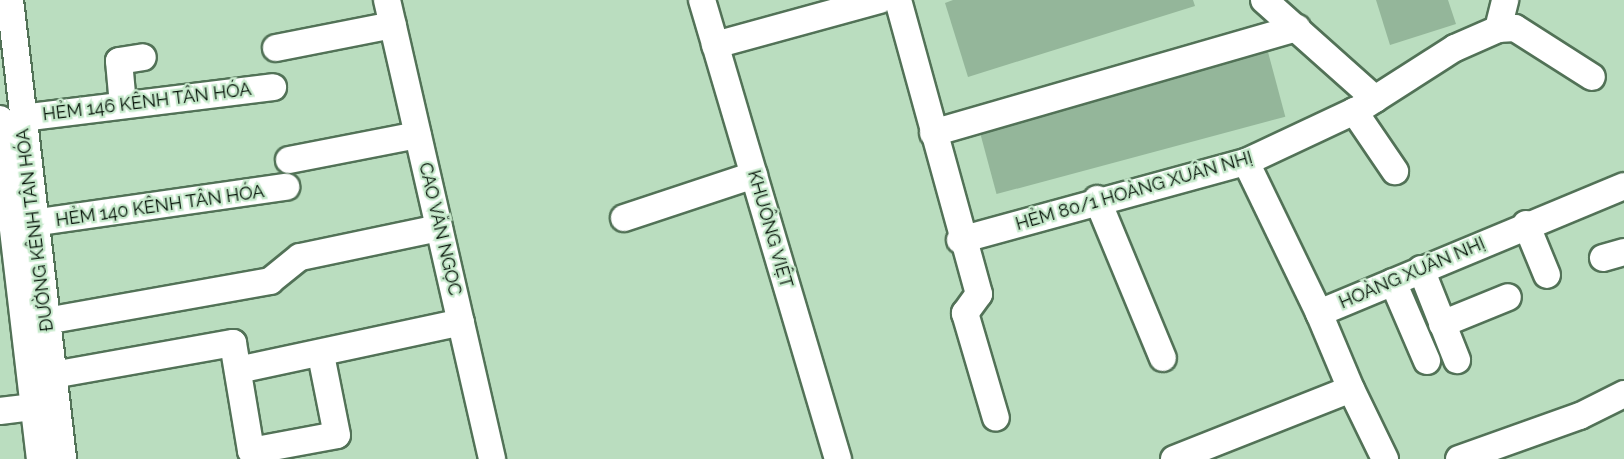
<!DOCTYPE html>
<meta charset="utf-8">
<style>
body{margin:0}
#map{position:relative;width:1624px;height:459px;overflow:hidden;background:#baddbf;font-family:Raleway,sans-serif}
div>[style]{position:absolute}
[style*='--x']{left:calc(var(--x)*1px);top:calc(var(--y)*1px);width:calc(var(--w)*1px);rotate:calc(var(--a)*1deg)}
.building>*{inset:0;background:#94b69a;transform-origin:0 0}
.roads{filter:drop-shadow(2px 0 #527257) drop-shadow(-2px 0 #527257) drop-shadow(0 2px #527257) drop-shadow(0 -2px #527257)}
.minor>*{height:26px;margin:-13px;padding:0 13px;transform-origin:13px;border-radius:13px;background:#fff}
span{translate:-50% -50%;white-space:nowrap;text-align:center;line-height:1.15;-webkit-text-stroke:4.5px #c7eacc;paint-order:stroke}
.street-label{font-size:18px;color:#051107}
</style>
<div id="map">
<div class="building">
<div style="clip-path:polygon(953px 0,1193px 0,1195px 6px,968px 77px,945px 3px)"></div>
<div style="clip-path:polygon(1376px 0,1448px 0,1456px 24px,1390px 45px)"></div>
<div style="left:1268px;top:52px;width:67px;height:299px;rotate:75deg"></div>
</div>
<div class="roads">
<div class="minor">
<div style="--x:10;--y:0;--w:462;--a:83.4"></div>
<div style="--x:387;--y:0;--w:471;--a:77.1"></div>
<div style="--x:702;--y:0;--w:479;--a:73.5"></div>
<div style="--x:898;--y:0;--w:305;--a:74.6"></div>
<div style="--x:979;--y:294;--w:24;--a:126"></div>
<div style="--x:965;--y:313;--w:109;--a:73.6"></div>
<div style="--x:1264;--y:0;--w:149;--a:41.7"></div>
<div style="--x:1498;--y:29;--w:30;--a:-76"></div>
<div style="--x:715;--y:45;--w:171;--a:-15.3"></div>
<div style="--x:276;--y:48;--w:119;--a:-11.1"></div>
<div style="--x:123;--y:105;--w:44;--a:-95.2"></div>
<div style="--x:119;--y:61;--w:24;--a:-9"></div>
<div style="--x:1354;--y:111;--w:73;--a:55.7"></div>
<div style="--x:22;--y:118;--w:253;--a:-7"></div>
<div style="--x:0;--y:119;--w:342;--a:83.3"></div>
<div style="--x:933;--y:133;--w:379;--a:-16.1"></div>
<div style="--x:289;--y:160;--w:131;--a:-11"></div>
<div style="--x:1246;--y:162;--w:168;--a:64.2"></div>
<div style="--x:1097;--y:199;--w:172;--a:67.5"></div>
<div style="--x:624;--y:218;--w:137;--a:-18.3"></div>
<div style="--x:1526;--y:224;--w:55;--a:67.6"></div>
<div style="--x:18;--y:225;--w:271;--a:-8.1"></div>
<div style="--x:960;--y:240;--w:296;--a:-15.3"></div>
<div style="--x:1246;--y:162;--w:127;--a:-25.2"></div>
<div style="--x:1361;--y:108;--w:112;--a:-32.6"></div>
<div style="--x:1455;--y:48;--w:47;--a:-23.8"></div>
<div style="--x:1498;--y:29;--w:17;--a:-3"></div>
<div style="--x:1515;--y:28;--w:91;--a:32.5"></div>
<div style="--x:1603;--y:258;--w:22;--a:-16"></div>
<div style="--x:1421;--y:269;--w:98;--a:68.4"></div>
<div style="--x:1393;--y:282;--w:86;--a:66.7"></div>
<div style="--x:46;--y:321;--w:228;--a:-10.1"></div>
<div style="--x:270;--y:281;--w:38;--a:-39"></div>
<div style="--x:300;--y:257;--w:142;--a:-11.8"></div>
<div style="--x:1442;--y:324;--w:71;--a:-22.2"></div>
<div style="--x:238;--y:370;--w:228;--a:-12.1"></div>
<div style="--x:53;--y:375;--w:183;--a:-10.1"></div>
<div style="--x:233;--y:343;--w:109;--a:80.5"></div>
<div style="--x:251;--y:451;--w:87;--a:-10.5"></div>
<div style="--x:337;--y:435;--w:82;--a:-101.3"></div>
<div style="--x:1351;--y:389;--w:78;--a:64.1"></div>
<div style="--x:0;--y:411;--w:34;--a:-7"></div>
<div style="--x:1174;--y:459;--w:190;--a:-21.6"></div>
<div style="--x:1351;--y:389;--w:82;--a:-112.8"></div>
<div style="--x:1319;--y:313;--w:330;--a:-22.6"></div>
<div style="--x:1459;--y:459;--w:128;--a:-19.6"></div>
<div style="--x:1580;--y:416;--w:49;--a:-26.6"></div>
</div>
</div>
<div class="street-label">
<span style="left:147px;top:102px;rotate:-7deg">HẺM 146 KÊNH TÂN HÓA</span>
<span style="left:1134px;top:191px;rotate:-16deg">HẺM 80/1 HOÀNG XUÂN NHỊ</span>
<span style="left:160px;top:206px;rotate:-8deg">HẺM 140 KÊNH TÂN HÓA</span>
<span style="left:440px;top:229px;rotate:77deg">CAO VĂN NGỌC</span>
<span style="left:770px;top:229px;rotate:74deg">KHUÔNG VIỆT</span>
<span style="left:35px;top:230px;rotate:-97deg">ĐƯỜNG KÊNH TÂN HÓA</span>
<span style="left:1412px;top:273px;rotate:-23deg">HOÀNG XUÂN NHỊ</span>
</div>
</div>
